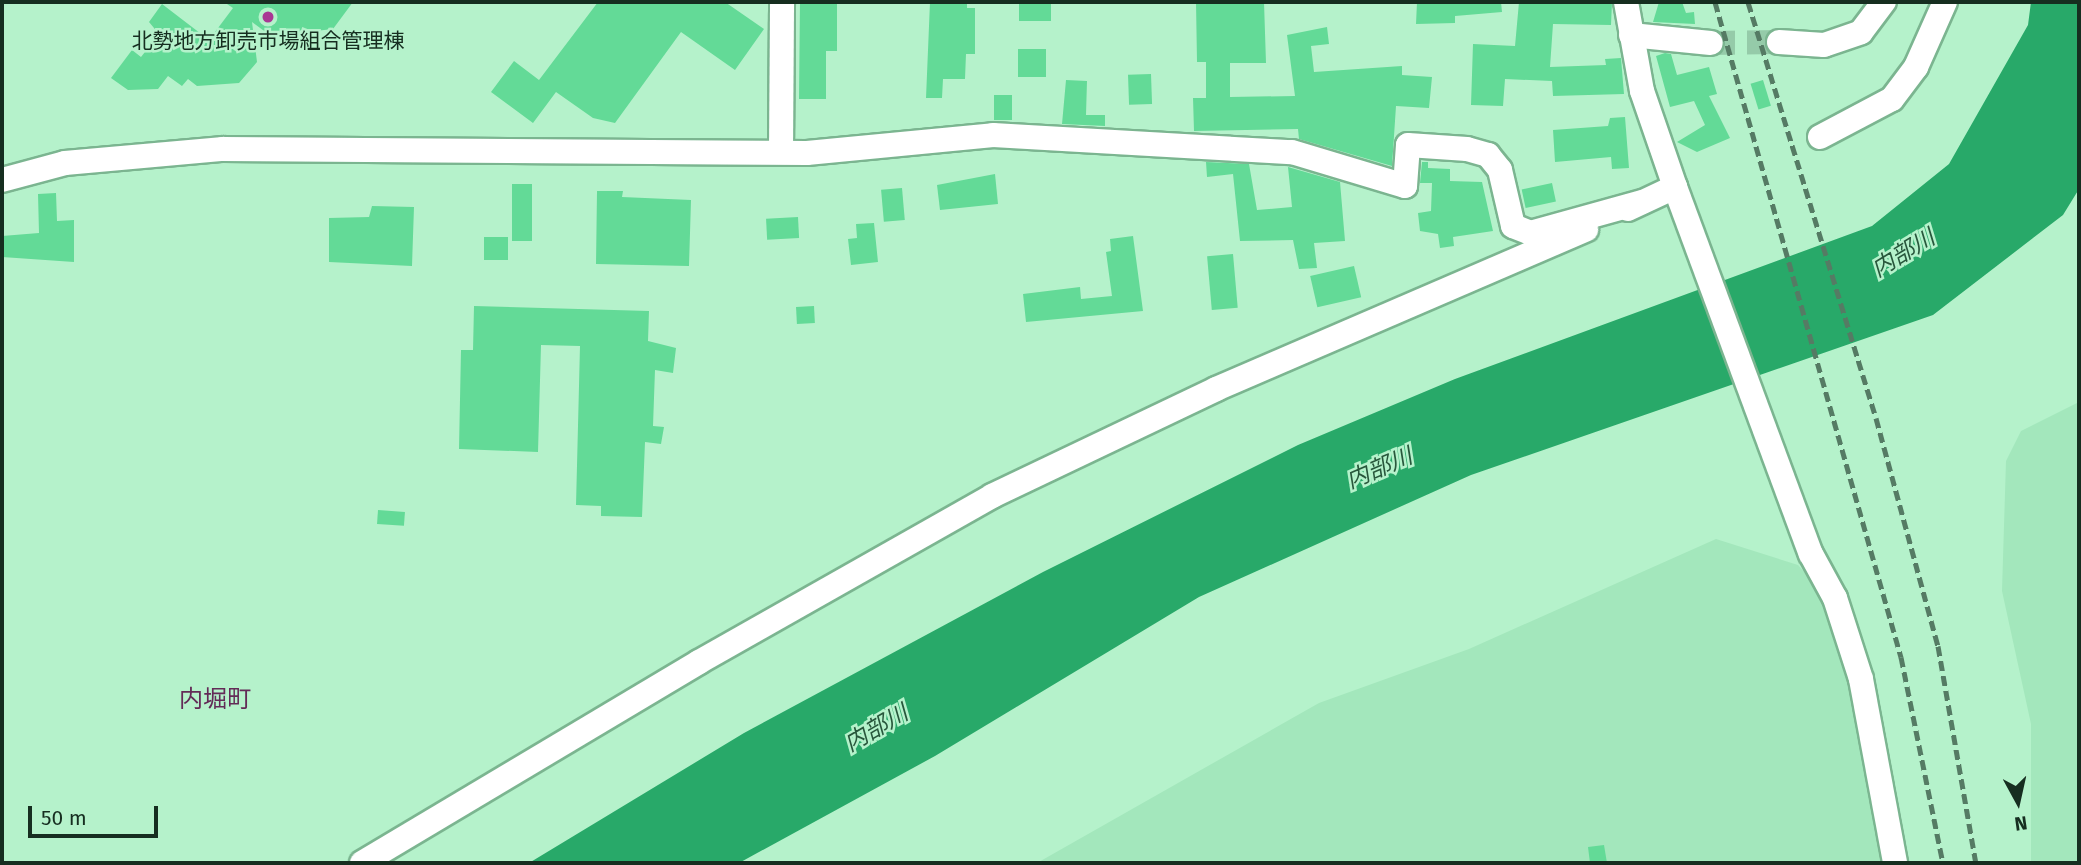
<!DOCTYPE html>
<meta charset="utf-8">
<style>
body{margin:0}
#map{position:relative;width:2081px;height:865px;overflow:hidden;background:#b5f2cb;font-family:"Fira Sans","Noto Sans JP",sans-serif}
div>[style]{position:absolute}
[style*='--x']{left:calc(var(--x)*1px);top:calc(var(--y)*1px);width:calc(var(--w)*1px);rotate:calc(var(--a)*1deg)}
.built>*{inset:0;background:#a3e7bc}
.water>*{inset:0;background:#28a969}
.building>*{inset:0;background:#63da97;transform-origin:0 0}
.minor-tunnel>*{height:24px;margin-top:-12px;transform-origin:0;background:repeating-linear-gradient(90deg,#95cba9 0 24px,transparent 0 36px)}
.roads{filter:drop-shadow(2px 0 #7bb590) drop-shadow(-2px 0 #7bb590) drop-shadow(0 2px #7bb590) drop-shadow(0 -2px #7bb590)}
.minor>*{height:24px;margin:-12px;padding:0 12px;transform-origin:12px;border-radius:12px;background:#fff}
.rail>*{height:5px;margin-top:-2.5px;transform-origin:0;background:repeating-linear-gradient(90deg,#557b64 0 10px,transparent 0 15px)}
.dots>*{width:19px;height:19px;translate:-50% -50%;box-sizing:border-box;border:4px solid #b5f2cb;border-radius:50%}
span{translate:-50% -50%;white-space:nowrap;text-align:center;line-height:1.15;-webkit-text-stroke:5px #b5f2cb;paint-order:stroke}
.poi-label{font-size:21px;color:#162e20}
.water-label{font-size:23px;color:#28573c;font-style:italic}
.quarter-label{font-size:24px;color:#632b57}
.frame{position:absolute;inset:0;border:4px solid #162e20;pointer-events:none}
.north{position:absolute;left:1983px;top:767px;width:70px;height:70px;-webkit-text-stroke:5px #b5f2cb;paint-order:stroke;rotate:172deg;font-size:19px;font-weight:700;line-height:28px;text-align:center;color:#162e20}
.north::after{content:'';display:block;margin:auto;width:24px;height:32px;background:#162e20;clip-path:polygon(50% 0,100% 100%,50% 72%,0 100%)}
.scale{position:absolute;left:28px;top:806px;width:130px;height:32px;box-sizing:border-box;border:4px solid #162e20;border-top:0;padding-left:9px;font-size:21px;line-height:24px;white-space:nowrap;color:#162e20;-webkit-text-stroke:5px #b5f2cb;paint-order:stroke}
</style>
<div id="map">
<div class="built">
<div style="clip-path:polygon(2079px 402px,2079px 863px,2031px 863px,2031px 724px,2002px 591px,2006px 461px,2021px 431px)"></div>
<div style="clip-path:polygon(1716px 539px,1798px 565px,1819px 588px,1848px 663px,1883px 863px,1037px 863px,1319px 703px,1469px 649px)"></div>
</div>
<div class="water">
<div style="clip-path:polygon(2031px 2px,2079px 2px,2079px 189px,2063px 215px,1933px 315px,1471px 475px,1199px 597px,935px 756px,739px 863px,529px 863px,744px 733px,1043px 572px,1298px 445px,1455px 379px,1872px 226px,1949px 164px,2028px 25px)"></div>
</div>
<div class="building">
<div style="clip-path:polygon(224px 2px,353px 2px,333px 29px,271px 36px,252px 22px,257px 62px,239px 83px,197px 86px,188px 79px,182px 86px,168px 76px,158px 89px,128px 90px,111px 78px,132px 50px,141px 57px,159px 34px,149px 22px,162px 4px,209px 40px,233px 8px)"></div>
<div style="clip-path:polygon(598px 2px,725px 2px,764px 29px,735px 70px,681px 32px,615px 123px,593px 118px,556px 92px,533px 123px,491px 92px,514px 61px,539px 80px)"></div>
<div style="clip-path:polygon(800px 2px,837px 2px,837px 51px,826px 51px,826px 99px,799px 99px)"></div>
<div style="clip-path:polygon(930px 2px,967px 2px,967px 8px,975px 8px,975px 54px,966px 54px,965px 79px,943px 79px,942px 98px,926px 98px)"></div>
<div style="left:1019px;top:2px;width:32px;height:19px"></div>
<div style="clip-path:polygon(1196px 2px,1264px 2px,1266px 63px,1230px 63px,1230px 97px,1295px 96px,1287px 35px,1327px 27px,1329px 44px,1311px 46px,1314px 72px,1402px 66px,1402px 75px,1432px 77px,1429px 108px,1396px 106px,1392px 166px,1299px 139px,1298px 129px,1194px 131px,1193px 98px,1206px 98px,1206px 62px,1197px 62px)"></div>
<div style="clip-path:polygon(1417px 2px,1501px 2px,1502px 12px,1455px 16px,1455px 23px,1416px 24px)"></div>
<div style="clip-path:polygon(1519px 2px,1612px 2px,1611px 25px,1553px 24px,1550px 67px,1606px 65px,1605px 59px,1621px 58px,1624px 94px,1553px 96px,1552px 81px,1505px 79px,1503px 106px,1471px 105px,1473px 44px,1515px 46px)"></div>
<div style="clip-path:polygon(1659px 2px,1682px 2px,1686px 13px,1694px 12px,1695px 24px,1653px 22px)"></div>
<div style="left:1018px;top:49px;width:28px;height:28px"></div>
<div style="clip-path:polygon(1665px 53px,1671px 54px,1677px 75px,1709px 67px,1717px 94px,1709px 96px,1730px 138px,1697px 152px,1677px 142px,1705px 125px,1694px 101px,1670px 107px,1656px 56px)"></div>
<div style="left:1151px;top:74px;width:30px;height:23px;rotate:88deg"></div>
<div style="clip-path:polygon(1066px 80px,1087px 81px,1086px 115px,1105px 115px,1105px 126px,1062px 124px)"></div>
<div style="left:1763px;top:80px;width:27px;height:13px;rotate:73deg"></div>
<div style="left:994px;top:95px;width:18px;height:25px"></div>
<div style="clip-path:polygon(1625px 117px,1629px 168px,1612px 169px,1611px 157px,1555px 162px,1553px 130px,1608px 126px,1610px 118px)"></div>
<div style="clip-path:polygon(1206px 162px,1249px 164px,1257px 210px,1292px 207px,1288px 167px,1340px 182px,1345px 241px,1314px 243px,1317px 268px,1299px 269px,1293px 240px,1240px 241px,1233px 174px,1207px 177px)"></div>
<div style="clip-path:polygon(1422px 162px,1428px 162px,1428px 168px,1450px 169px,1450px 181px,1482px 182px,1493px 231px,1453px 237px,1454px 246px,1440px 248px,1438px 234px,1420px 231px,1418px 213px,1431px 211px,1432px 183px,1420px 183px)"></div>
<div style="clip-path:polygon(995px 174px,998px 204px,940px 210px,937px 185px)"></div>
<div style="left:1552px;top:183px;width:19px;height:31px;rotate:78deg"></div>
<div style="left:512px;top:184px;width:20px;height:57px"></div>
<div style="left:902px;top:188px;width:32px;height:21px;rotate:85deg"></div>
<div style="clip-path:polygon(597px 191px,623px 191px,622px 197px,691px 200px,689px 266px,596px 264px)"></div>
<div style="clip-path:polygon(56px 193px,57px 221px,74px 220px,74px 262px,2px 257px,2px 236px,39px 233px,38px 194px)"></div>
<div style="clip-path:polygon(372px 206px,414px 207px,412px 266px,329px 262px,329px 218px,369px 217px)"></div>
<div style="left:798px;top:217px;width:21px;height:32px;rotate:87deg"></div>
<div style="clip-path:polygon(874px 223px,878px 262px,851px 265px,848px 239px,857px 238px,856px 224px)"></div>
<div style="clip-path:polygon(1133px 236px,1143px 311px,1026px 322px,1023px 294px,1080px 287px,1081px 299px,1112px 296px,1106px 252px,1111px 251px,1110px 239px)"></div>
<div style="left:484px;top:237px;width:24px;height:23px"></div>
<div style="left:1233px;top:254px;width:54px;height:26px;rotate:85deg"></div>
<div style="left:1354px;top:266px;width:32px;height:45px;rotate:77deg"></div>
<div style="clip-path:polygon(474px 306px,649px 311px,648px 341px,676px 348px,673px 373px,655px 370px,653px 426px,664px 427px,661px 444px,645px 442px,642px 517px,601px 516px,601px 506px,576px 505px,580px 346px,541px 345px,538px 452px,459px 449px,461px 350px,473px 350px)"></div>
<div style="left:814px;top:306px;width:17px;height:18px;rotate:87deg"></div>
<div style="left:378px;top:510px;width:27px;height:14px;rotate:4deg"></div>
<div style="clip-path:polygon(1604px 845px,1607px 863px,1590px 863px,1588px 847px)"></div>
</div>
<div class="minor-tunnel">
<div style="--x:1711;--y:43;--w:68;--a:-0.8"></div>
</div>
<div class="roads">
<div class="minor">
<div style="--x:1626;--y:2;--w:90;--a:79.8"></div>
<div style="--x:1642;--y:91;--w:102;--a:71"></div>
<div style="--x:1675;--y:187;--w:391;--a:69.7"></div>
<div style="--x:1811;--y:554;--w:50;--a:61.4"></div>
<div style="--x:1835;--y:598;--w:85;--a:72.2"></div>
<div style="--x:1861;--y:679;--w:187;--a:79.5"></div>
<div style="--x:1631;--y:35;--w:80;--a:5.7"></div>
<div style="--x:1779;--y:42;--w:45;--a:3.8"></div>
<div style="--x:1824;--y:45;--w:39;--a:-19"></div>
<div style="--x:1861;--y:32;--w:38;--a:-53"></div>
<div style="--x:1820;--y:137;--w:81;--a:-27.8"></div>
<div style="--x:1892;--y:99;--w:40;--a:-53"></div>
<div style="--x:1916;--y:67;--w:71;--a:-66"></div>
<div style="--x:781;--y:152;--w:150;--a:-89.6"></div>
<div style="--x:2;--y:180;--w:65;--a:-15.1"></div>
<div style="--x:65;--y:163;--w:159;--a:-5.1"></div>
<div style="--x:223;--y:149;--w:584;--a:0.39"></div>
<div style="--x:807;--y:153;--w:187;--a:-5.5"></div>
<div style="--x:993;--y:135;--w:299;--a:3.3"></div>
<div style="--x:1292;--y:152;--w:118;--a:16.7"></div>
<div style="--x:1405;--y:186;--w:41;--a:-85.8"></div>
<div style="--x:1408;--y:145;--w:59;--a:3.9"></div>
<div style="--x:1467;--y:149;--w:22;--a:16"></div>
<div style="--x:1488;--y:155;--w:19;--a:51"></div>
<div style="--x:1500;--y:170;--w:57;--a:76.9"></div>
<div style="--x:1513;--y:226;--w:18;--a:22"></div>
<div style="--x:1530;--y:233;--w:116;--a:-15.5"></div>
<div style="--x:1628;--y:209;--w:52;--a:-25.1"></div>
<div style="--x:362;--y:863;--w:392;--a:-30.8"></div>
<div style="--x:699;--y:662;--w:337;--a:-29.5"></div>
<div style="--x:992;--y:496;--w:248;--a:-25.5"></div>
<div style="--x:1216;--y:389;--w:403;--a:-23.3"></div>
</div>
</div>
<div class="rail">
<div style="--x:1715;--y:2;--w:681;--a:74.15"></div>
<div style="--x:1901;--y:657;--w:210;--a:78.5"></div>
<div style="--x:1748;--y:2;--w:435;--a:72.9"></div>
<div style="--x:1876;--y:418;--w:236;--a:74.8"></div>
<div style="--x:1938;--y:646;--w:220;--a:80.1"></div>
</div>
<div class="dots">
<div style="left:268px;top:17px;background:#a93894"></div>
</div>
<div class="poi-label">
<span style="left:268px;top:41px">北勢地方卸売市場組合管理棟</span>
</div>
<div class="water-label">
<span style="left:1903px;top:253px;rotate:-31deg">内部川</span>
<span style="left:1379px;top:468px;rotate:-23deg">内部川</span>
<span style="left:876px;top:728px;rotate:-30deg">内部川</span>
</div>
<div class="quarter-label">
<span style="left:215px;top:700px">内堀町</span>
</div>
<div class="frame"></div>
<div class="north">N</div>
<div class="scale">50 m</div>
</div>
